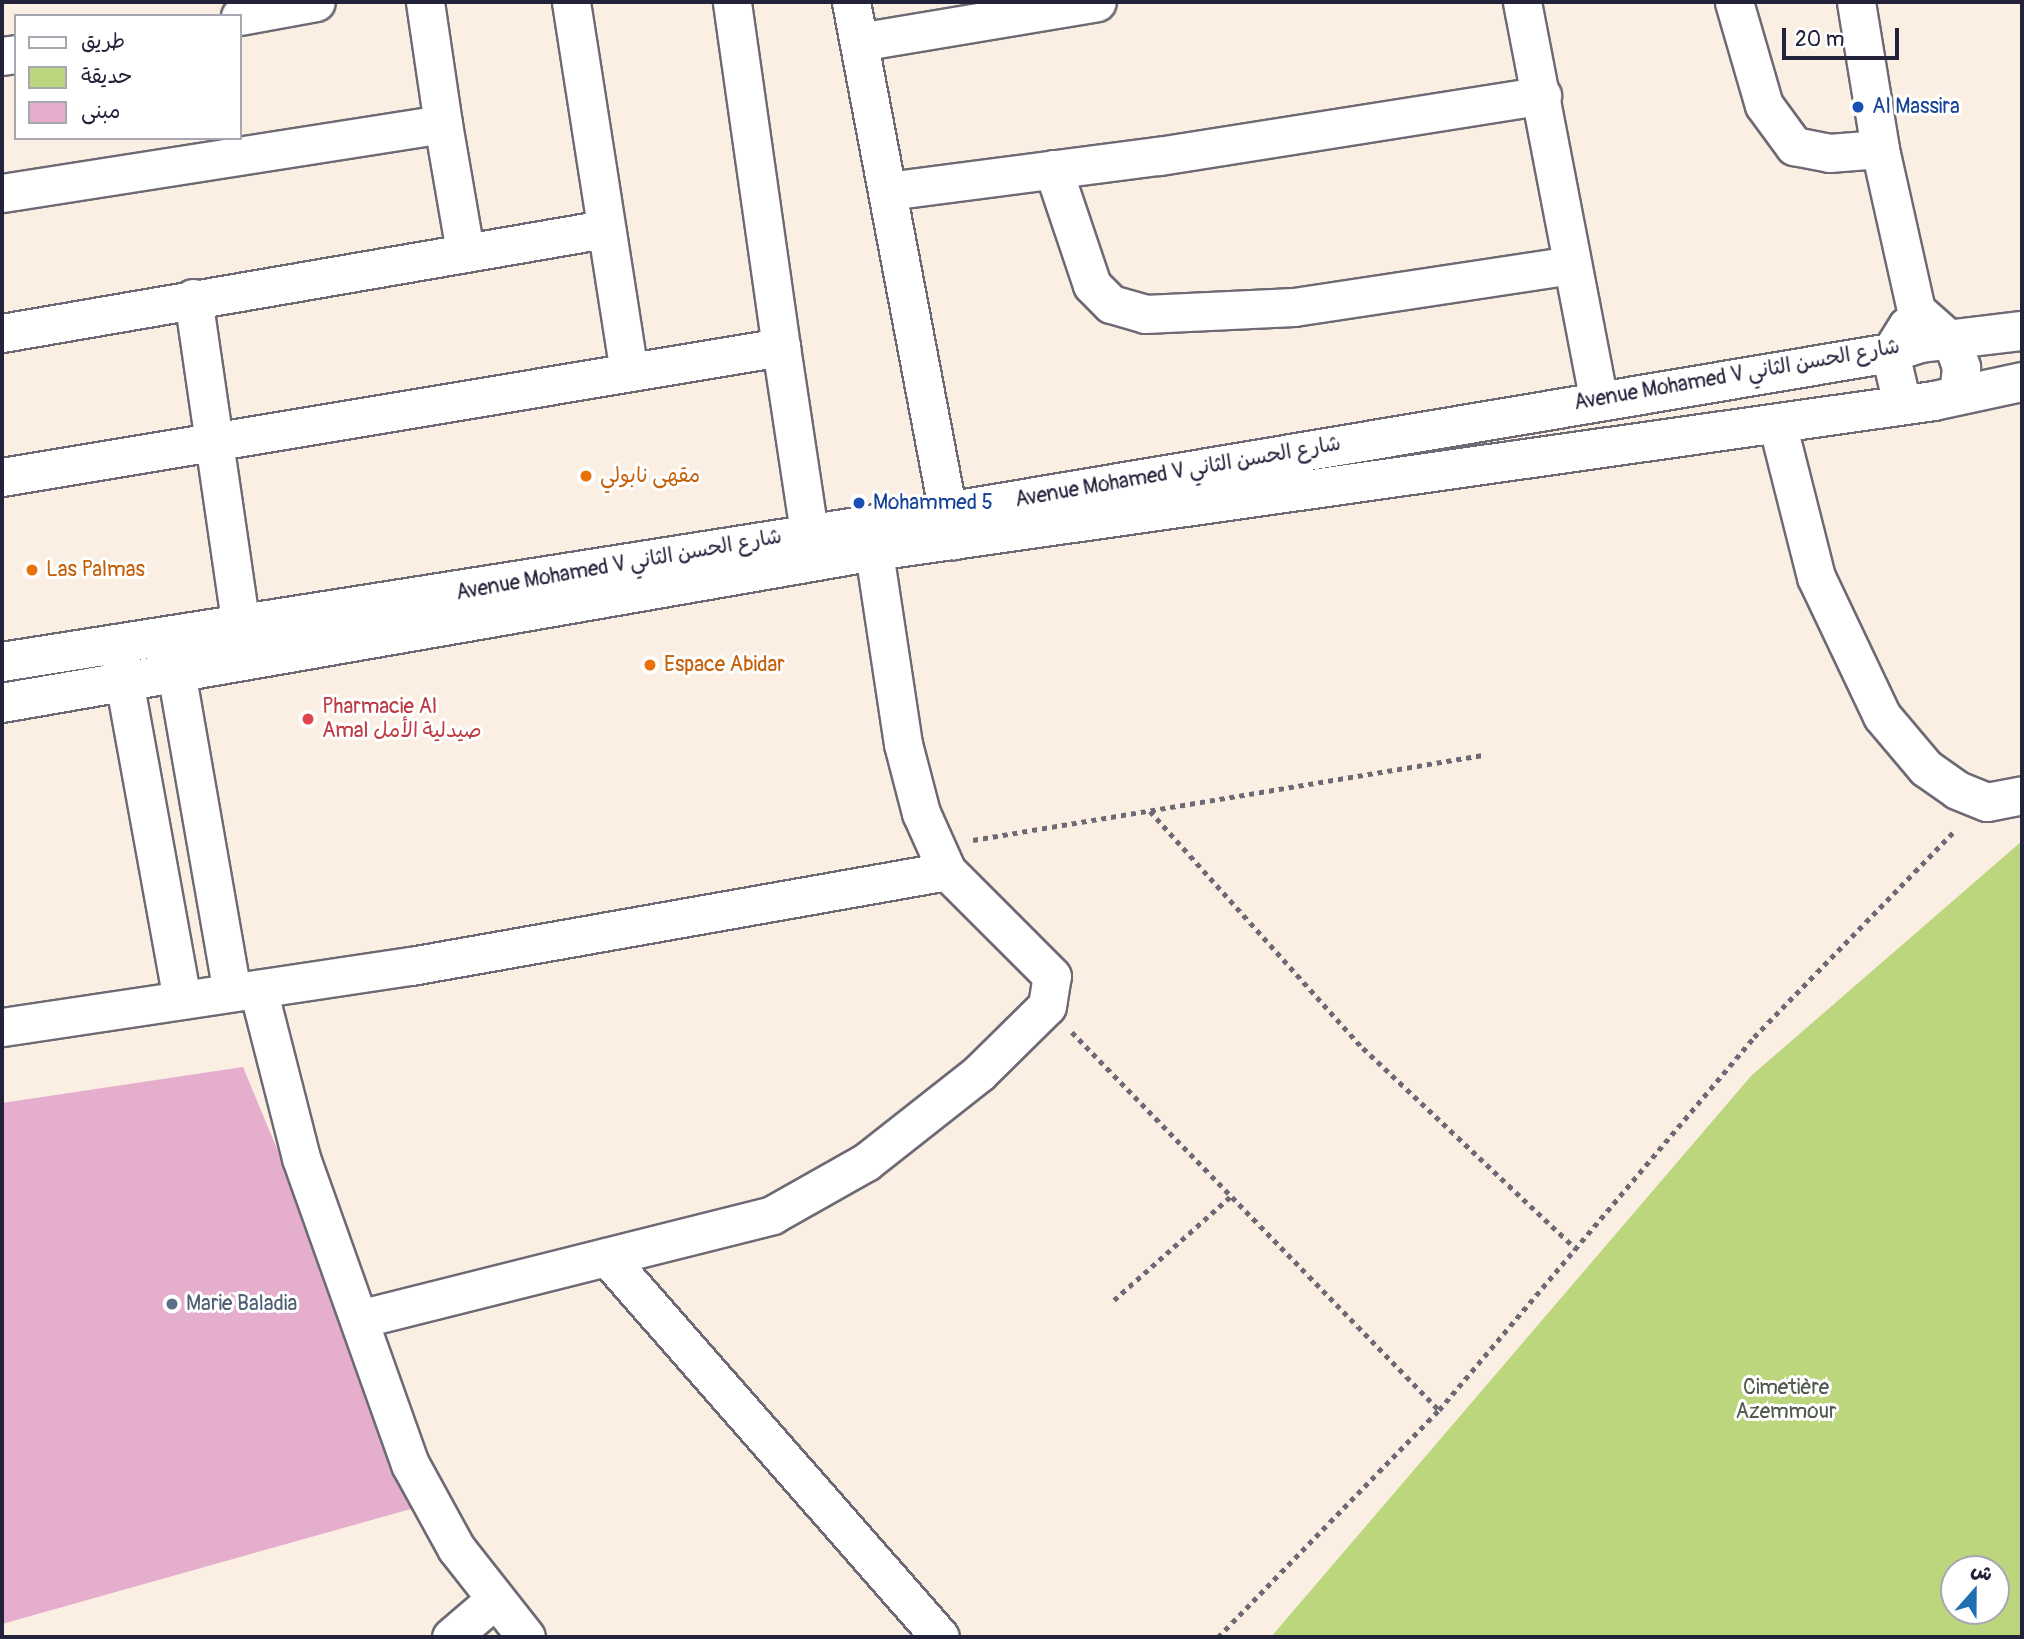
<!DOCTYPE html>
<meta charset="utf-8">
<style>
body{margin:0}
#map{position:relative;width:2024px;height:1639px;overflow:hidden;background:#faefe2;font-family:Pangolin,"Playpen Sans Arabic",sans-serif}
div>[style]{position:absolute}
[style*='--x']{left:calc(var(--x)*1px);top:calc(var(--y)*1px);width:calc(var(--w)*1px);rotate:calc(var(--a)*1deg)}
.green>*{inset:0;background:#bbd67c}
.building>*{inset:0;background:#e4aecc}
.path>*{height:4.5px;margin-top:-2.25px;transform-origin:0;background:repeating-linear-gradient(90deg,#6e6a75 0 5px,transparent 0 10px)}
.roads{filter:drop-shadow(2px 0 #6e6a75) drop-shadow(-2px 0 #6e6a75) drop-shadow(0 2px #6e6a75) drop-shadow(0 -2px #6e6a75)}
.minor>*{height:37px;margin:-18.5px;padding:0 18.5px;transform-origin:18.5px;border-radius:18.5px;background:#fff}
.secondary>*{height:38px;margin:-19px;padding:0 19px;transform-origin:19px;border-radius:19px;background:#fff}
.dots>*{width:19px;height:19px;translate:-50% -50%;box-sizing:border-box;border:4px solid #fff;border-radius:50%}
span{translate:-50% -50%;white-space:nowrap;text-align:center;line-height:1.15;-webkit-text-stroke:6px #fff;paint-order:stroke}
.transit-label{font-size:21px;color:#164399}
.left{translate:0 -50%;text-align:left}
.street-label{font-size:21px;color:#22223b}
.food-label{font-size:21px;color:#c56008}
.health-label{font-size:21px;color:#be3a42}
.service-label{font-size:21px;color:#4e5e75}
.park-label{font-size:21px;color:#50584e}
.frame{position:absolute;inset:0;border:4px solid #22223b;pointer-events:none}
.legend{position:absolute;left:14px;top:14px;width:228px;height:126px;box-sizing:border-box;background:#fff;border:2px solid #a7a7b1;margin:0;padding:9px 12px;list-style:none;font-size:21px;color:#22223b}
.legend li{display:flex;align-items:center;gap:14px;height:35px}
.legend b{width:35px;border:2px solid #a7a7b1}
.north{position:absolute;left:1940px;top:1555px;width:70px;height:70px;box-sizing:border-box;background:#fff;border:2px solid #a7a7b1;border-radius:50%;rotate:21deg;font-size:19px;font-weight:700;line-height:28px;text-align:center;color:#22223b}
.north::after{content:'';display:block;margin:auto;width:24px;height:32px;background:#1f6fb2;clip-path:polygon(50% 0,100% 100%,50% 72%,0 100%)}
.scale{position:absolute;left:1782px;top:28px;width:117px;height:32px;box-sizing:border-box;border:4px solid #22223b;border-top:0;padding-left:9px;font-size:21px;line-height:24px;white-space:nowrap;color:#22223b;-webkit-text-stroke:5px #fff;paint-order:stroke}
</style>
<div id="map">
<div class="green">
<div style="clip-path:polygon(evenodd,2022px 841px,2022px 1637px,1271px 1637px,1751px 1076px,2022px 841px,1954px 1569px,1996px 1569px,1996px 1611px,1954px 1611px,1954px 1569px)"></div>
</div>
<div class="building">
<div style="clip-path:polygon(243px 1067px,425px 1505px,2px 1624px,2px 1103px)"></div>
</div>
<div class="path">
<div style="--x:1150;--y:811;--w:319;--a:48.1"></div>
<div style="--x:1363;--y:1048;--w:293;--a:43.3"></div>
<div style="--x:973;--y:840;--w:517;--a:-9.46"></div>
<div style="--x:1072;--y:1032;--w:527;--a:45.85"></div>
<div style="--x:1114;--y:1300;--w:157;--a:-41.6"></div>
<div style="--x:1218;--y:1637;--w:317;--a:-45.8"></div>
<div style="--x:1439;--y:1410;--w:488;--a:-49.8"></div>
<div style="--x:1754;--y:1037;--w:289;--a:-45.8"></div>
</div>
<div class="roads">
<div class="minor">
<div style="--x:571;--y:2;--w:374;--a:81.1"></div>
<div style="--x:851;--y:2;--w:548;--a:79.26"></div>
<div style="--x:1522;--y:2;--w:403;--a:79.1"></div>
<div style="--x:1734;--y:2;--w:107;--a:73.8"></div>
<div style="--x:1764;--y:105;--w:51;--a:53.8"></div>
<div style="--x:1794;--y:146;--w:36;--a:11"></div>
<div style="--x:1829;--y:153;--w:51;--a:-4.5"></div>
<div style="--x:1856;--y:2;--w:149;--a:80.7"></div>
<div style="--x:1880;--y:149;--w:165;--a:77.4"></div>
<div style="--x:1916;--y:310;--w:48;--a:41.6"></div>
<div style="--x:1952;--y:342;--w:27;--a:70"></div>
<div style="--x:1961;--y:367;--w:27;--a:96"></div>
<div style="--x:240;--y:16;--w:77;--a:-10.4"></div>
<div style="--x:859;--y:42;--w:241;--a:-9.5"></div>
<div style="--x:2;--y:56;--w:14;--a:-8"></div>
<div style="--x:443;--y:124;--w:129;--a:80.2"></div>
<div style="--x:1053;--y:169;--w:122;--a:71.4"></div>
<div style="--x:1092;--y:285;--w:27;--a:45"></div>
<div style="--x:1111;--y:304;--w:35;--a:16"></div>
<div style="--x:1145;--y:314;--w:149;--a:-2.7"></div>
<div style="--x:1294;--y:307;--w:281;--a:-8.6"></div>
<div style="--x:888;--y:191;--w:273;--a:-7.4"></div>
<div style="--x:1159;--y:156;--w:388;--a:-9"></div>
<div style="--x:2;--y:193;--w:446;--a:-8.9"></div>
<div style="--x:443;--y:124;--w:123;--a:-98.4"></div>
<div style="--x:193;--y:298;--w:333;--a:81.7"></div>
<div style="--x:2;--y:333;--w:612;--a:-9.79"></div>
<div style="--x:781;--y:347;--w:188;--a:81.4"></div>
<div style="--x:1902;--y:404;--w:52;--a:-103.2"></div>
<div style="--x:1890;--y:353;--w:32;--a:-58"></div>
<div style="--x:1777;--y:423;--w:159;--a:75.8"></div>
<div style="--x:1816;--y:577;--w:154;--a:64.6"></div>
<div style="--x:1882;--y:716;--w:68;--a:49.8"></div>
<div style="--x:1926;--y:768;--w:38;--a:35"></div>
<div style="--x:1957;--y:790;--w:32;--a:22"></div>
<div style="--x:1987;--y:802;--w:36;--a:-11"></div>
<div style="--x:2;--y:477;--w:790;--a:-9.47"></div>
<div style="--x:781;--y:347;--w:348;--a:-98.1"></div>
<div style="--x:171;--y:643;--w:353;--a:80.1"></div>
<div style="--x:119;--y:653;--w:351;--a:79.7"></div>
<div style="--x:258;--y:989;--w:174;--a:75.7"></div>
<div style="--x:301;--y:1158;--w:325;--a:70.4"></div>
<div style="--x:410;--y:1464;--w:96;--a:61.3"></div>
<div style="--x:456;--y:1548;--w:113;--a:51.8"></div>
<div style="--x:2;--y:1027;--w:414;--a:-8.5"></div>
<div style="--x:411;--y:966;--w:544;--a:-10.05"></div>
<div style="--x:607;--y:1257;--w:505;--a:48.77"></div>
<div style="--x:359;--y:1319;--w:426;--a:-14.1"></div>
<div style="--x:772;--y:1215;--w:108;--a:-29.4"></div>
<div style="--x:866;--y:1162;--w:144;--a:-38.2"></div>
<div style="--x:979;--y:1073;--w:95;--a:-44.6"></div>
<div style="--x:1047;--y:1006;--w:30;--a:-81"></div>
<div style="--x:1052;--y:976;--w:148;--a:-135"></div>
<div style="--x:947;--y:871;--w:64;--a:-114.1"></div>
<div style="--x:921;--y:813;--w:71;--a:-104.6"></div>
<div style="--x:903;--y:744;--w:221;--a:-98.6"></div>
<div style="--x:451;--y:1637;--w:55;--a:-40.6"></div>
</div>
<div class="secondary">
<div style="--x:2;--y:662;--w:879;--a:-8.97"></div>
<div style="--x:870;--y:525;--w:1034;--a:-9.57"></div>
<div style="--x:1890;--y:353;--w:33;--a:-18"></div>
<div style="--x:1921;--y:343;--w:102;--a:-6.8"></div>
<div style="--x:2;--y:703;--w:886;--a:-9.88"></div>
<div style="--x:875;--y:551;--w:1070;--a:-8.06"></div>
<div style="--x:1934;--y:401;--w:90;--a:-12.2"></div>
</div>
</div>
<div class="dots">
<div style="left:1858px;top:107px;background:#1a4fb4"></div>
<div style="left:586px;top:476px;background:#e8710a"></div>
<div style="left:859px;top:503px;background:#1a4fb4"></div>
<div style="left:32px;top:570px;background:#e8710a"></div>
<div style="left:650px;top:665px;background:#e8710a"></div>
<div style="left:308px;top:719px;background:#e0444e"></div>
<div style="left:172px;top:1304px;background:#5c6f8a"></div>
</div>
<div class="transit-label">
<span class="left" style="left:1872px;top:107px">Al Massira</span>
<span class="left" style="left:873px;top:503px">Mohammed 5</span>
</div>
<div class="street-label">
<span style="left:1737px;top:375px;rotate:-10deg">Avenue Mohamed V شارع الحسن الثاني</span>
<span style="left:1178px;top:472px;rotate:-10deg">Avenue Mohamed V شارع الحسن الثاني</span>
<span style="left:619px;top:565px;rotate:-10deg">Avenue Mohamed V شارع الحسن الثاني</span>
</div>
<div class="food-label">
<span class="left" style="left:600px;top:476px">مقهى نابولي</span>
<span class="left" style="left:46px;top:570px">Las Palmas</span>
<span class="left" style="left:664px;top:665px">Espace Abidar</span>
</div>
<div class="health-label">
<span class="left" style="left:322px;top:719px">Pharmacie Al<br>Amal صيدلية الأمل</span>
</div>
<div class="service-label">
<span class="left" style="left:186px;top:1304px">Marie Baladia</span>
</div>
<div class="park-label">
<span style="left:1786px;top:1400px">Cimetière<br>Azemmour</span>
</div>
<div class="frame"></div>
<ul class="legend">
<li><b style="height:9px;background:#fff"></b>طريق</li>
<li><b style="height:19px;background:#bbd67c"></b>حديقة</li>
<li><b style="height:19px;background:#e4aecc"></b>مبنى</li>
</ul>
<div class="north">ش</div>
<div class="scale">20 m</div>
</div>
